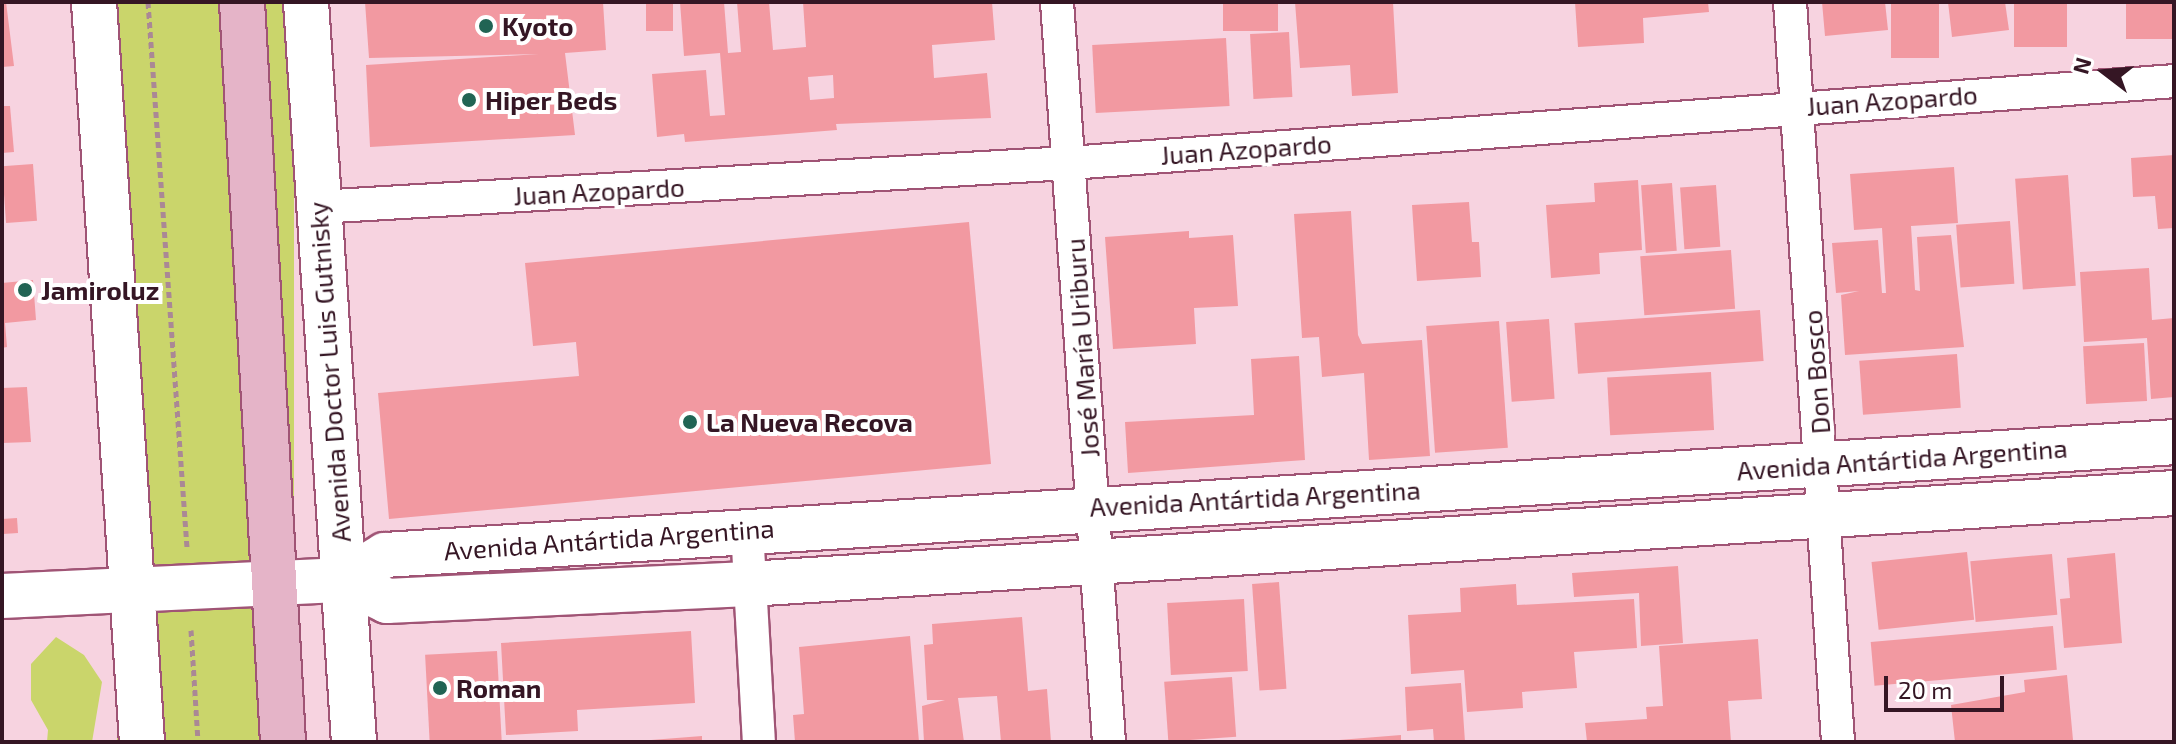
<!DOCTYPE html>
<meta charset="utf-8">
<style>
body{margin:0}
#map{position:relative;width:2176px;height:744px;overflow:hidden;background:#f7d3e0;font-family:"Exo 2",sans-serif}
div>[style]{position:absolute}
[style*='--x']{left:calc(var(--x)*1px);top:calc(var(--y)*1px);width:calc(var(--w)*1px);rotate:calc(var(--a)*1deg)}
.green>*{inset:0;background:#cad56b;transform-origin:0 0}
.building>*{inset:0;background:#f299a1;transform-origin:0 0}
.path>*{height:5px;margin-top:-2.5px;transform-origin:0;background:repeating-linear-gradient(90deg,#aa8895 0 6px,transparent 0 10px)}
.roads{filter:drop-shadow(2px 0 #a05475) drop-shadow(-2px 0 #a05475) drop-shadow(0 2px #a05475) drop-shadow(0 -2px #a05475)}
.street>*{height:32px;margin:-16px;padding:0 16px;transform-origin:16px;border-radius:16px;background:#fff}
.secondary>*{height:44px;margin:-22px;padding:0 22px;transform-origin:22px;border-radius:22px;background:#fff}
.primary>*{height:44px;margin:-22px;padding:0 22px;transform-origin:22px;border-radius:22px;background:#e5b4c8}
.dots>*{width:22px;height:22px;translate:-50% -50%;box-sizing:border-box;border:4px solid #fff;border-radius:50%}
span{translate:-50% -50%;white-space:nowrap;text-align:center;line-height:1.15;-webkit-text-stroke:8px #fff;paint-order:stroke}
.poi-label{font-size:26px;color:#351624;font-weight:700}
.left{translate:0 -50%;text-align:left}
.street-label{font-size:26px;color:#351624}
.frame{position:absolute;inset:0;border:4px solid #351624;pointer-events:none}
.north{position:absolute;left:2064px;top:32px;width:80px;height:80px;-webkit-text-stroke:6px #fff;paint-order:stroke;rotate:286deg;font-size:22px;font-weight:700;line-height:32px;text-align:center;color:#351624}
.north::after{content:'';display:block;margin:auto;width:28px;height:36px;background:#351624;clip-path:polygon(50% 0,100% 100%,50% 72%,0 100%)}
.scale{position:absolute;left:1884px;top:676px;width:120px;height:36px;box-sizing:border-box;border:4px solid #351624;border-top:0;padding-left:10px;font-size:24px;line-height:28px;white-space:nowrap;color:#351624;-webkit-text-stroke:6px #fff;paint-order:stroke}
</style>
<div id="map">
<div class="green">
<div style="left:117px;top:2px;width:177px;height:742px"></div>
<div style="clip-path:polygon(56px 637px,84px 655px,102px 682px,92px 742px,47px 742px,48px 730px,31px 700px,31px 664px)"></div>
</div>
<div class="building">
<div style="clip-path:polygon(2px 2px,6px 2px,14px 66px,2px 67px)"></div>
<div style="clip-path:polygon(365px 2px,603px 2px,606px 50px,565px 53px,575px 135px,370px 147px,366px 65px,539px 54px,369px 58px)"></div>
<div style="left:646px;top:2px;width:27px;height:29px"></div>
<div style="clip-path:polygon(evenodd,680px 2px,724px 2px,728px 53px,741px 52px,737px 2px,769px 2px,773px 50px,806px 47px,803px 2px,992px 2px,995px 40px,932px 45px,934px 78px,987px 73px,991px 118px,836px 124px,837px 130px,685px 142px,684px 134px,657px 137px,652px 74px,706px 70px,710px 116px,725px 115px,720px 53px,684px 56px,680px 2px,833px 75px,834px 98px,810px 100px,808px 77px,833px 75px)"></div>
<div style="left:1223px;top:2px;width:55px;height:29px"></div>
<div style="clip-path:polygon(1295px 2px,1393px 2px,1398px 93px,1352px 96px,1350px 65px,1300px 68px)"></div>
<div style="clip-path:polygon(1575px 2px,1708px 2px,1709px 12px,1643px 18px,1644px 43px,1578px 47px)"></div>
<div style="clip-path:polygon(1822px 2px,1885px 2px,1888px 30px,1825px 36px)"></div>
<div style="left:1891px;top:2px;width:48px;height:56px"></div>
<div style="clip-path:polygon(1948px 2px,2005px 2px,2009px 30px,1952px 37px)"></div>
<div style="left:2014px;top:2px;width:53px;height:45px"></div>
<div style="left:2126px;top:2px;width:48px;height:37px"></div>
<div style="left:1289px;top:32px;width:65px;height:39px;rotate:87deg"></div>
<div style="left:1226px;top:38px;width:68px;height:134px;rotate:87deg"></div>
<div style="clip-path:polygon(2px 106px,10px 106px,14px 152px,2px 153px)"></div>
<div style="clip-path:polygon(2174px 155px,2174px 228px,2158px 229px,2155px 196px,2133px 197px,2131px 158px)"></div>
<div style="left:33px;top:164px;width:57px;height:31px;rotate:86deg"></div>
<div style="clip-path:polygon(1954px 167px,1958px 223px,1911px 226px,1915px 290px,1920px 291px,1917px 237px,1951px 235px,1964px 347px,1845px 355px,1841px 295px,1859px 291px,1836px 293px,1832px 243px,1878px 240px,1882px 293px,1886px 293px,1882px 228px,1854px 230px,1850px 174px)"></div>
<div style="left:2068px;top:175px;width:111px;height:53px;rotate:86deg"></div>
<div style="clip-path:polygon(1638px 180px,1642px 250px,1599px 253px,1600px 274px,1551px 278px,1546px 205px,1595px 202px,1594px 183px)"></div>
<div style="left:1672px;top:183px;width:68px;height:31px;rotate:86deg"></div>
<div style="left:1716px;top:185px;width:62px;height:36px;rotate:86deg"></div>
<div style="clip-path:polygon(1469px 202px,1472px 242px,1479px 242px,1481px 277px,1417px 281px,1412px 205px)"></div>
<div style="clip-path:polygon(1351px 211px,1358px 335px,1362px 344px,1422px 340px,1430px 456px,1369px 460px,1364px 373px,1322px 377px,1319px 337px,1302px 338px,1294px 214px)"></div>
<div style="left:2010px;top:221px;width:63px;height:54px;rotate:86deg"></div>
<div style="clip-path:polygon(969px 222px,991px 464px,389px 519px,378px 393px,579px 376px,576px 342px,533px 346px,525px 263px)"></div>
<div style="clip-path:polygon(1189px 231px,1189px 238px,1233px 235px,1238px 306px,1194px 308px,1196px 344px,1113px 349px,1105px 237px)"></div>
<div style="left:1731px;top:250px;width:59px;height:91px;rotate:86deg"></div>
<div style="clip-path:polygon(2149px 268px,2152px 320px,2174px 318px,2174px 397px,2151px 399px,2147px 338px,2084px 342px,2080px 272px)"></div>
<div style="clip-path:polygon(33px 280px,36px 320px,5px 323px,7px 347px,2px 348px,2px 283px)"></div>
<div style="left:1760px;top:310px;width:51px;height:186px;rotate:86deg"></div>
<div style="left:1549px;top:319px;width:80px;height:43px;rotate:86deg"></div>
<div style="left:1499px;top:321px;width:127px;height:73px;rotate:86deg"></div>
<div style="left:2144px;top:343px;width:58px;height:61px;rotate:87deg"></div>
<div style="left:1957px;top:354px;width:54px;height:98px;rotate:86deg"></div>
<div style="clip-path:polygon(1299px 356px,1305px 460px,1128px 473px,1125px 422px,1254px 415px,1251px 359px)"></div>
<div style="left:1711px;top:372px;width:58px;height:104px;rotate:87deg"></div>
<div style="clip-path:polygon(27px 387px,31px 442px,2px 443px,2px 388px)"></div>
<div style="left:17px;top:518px;width:15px;height:15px;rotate:86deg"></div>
<div style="left:1967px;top:552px;width:68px;height:96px;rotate:84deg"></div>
<div style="clip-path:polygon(2115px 553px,2122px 643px,2064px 648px,2060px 599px,2070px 598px,2067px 558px)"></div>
<div style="left:2052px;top:554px;width:61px;height:82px;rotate:85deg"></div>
<div style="clip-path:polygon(1678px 566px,1683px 643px,1641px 646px,1639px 593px,1574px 597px,1572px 573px)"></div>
<div style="left:1279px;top:582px;width:107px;height:27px;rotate:86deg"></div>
<div style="clip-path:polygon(1516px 584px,1517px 605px,1634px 599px,1637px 648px,1574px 652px,1577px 688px,1522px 692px,1523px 708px,1467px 712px,1464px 670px,1411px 674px,1408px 615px,1461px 612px,1460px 588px)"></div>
<div style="left:1244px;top:599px;width:72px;height:77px;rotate:87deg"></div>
<div style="clip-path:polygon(1022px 617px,1028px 691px,1047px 689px,1051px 742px,1001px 742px,997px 696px,958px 698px,964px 742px,924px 742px,922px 706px,945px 700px,927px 700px,924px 645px,933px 644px,932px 624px)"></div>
<div style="left:2053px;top:626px;width:44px;height:183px;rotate:85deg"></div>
<div style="clip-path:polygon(691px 631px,695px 703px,577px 710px,578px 731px,506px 735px,501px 643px)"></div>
<div style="clip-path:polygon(910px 636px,919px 742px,795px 742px,793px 715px,804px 714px,799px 647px)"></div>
<div style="clip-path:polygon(1758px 639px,1762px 699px,1728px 701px,1731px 742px,1587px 742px,1585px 723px,1647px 719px,1646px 707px,1663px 706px,1659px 646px)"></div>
<div style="left:497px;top:651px;width:91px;height:72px;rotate:87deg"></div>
<div style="clip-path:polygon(2067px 675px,2073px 740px,1955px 742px,1951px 705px,2025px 692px,2024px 680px)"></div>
<div style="left:1232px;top:677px;width:60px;height:68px;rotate:86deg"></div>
<div style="clip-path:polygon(1461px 683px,1465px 742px,1434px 742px,1433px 729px,1407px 731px,1405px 687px)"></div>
<div style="clip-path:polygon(1401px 735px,1401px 742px,1339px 742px,1339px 740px)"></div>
<div style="clip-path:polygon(702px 736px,702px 742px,651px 742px,651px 740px)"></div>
</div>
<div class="path">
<div style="--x:148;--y:2;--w:547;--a:85.91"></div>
<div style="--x:191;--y:630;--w:112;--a:86.4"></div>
</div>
<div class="roads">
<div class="street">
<div style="--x:1057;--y:2;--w:742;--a:85.98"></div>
<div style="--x:1790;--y:2;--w:742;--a:86.29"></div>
<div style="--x:317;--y:207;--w:753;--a:-3.35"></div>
<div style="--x:1069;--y:163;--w:1108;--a:-4.24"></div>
<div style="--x:747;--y:529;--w:213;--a:86.8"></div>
</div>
<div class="secondary">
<div style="--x:94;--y:2;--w:742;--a:86.29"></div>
<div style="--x:306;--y:2;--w:742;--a:86.29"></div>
<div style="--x:344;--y:580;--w:48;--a:-31.4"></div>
<div style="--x:385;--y:555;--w:1793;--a:-3.61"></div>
<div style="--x:2;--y:596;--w:342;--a:-2.7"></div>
<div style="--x:344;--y:580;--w:48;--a:26"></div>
<div style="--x:387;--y:601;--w:361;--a:-2.7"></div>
<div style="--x:748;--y:584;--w:1429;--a:-3.65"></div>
</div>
<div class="primary">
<div style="--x:242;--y:2;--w:741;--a:86.83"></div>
</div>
</div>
<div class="dots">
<div style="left:486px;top:26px;background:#216454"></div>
<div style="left:469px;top:100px;background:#216454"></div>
<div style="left:25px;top:290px;background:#216454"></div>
<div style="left:690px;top:422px;background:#216454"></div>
<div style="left:440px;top:688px;background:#216454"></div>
</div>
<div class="poi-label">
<span class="left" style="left:502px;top:26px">Kyoto</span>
<span class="left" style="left:485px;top:100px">Hiper Beds</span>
<span class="left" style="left:41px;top:290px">Jamiroluz</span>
<span class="left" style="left:706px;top:422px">La Nueva Recova</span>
<span class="left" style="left:456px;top:688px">Roman</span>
</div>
<div class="street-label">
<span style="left:1892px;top:100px;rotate:-4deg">Juan Azopardo</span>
<span style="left:1246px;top:149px;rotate:-4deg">Juan Azopardo</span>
<span style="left:599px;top:191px;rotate:-3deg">Juan Azopardo</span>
<span style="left:1082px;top:348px;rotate:-94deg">José María Uriburu</span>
<span style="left:329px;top:372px;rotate:-94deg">Avenida Doctor Luis Gutnisky</span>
<span style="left:1816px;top:372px;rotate:-94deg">Don Bosco</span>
<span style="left:1902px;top:459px;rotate:-4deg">Avenida Antártida Argentina</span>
<span style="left:1255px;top:498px;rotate:-3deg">Avenida Antártida Argentina</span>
<span style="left:609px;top:539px;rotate:-4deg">Avenida Antártida Argentina</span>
</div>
<div class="frame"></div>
<div class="north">N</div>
<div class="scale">20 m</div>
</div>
